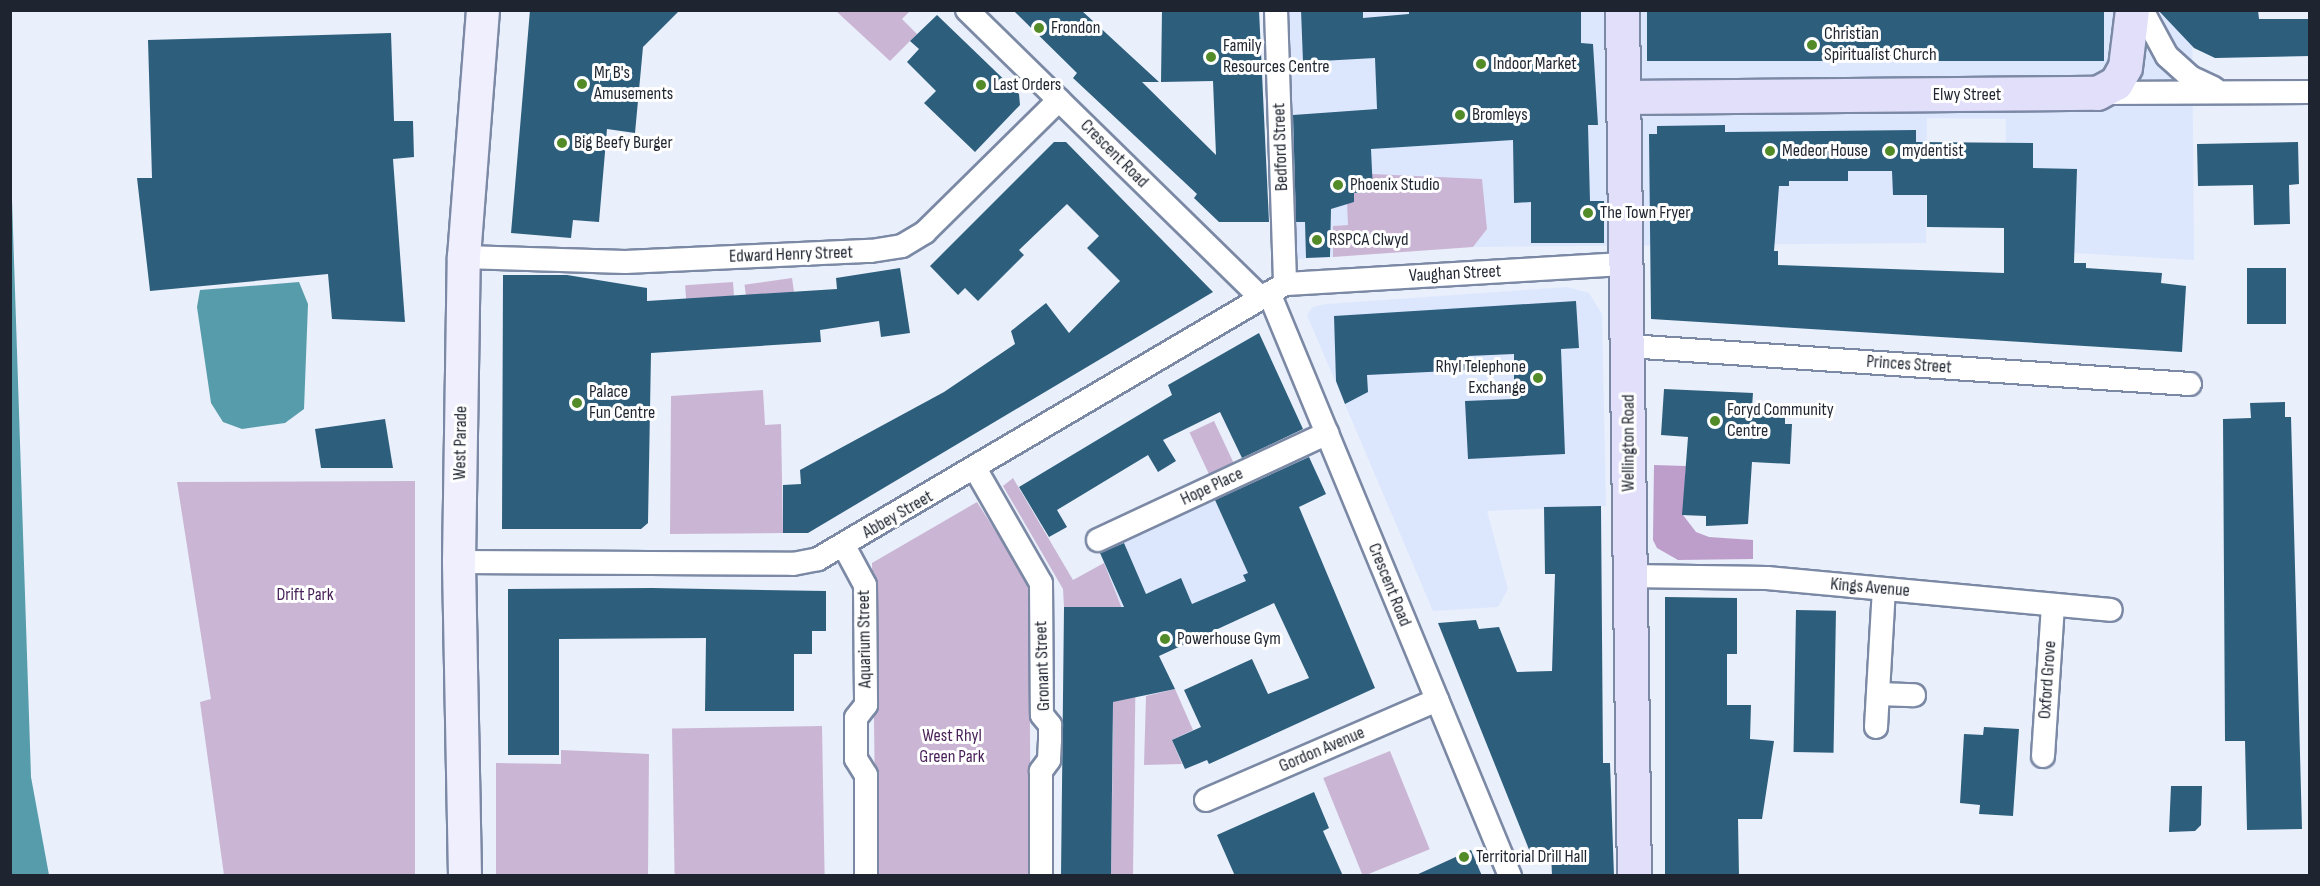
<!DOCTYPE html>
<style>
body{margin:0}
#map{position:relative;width:2320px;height:886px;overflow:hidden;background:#e9effb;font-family:"Sofia Sans Condensed",sans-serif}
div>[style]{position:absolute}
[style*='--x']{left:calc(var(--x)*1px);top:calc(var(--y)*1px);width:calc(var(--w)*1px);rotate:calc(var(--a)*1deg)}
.built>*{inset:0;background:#dce7fe}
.green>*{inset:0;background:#cab6d4;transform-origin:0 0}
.forest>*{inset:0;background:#bd9ecb}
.water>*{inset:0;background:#579caa}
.building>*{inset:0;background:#2d5f7d;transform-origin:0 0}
.roads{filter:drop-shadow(2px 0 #7b89a5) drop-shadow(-2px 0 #7b89a5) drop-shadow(0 2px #7b89a5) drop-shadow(0 -2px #7b89a5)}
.minor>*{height:22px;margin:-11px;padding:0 11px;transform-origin:11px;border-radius:11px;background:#fff}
.secondary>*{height:32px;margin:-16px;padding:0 16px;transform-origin:16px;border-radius:16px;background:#f0effd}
.primary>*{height:33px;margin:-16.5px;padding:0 16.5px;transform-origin:16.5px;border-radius:16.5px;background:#e2dffb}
.dots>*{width:16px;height:16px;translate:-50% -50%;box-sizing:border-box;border:3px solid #fff;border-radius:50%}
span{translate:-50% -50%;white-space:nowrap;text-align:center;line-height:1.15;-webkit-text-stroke:6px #fff;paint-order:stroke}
.poi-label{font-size:18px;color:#1f2530}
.left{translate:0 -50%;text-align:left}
.right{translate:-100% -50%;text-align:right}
.street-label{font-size:18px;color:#1f2530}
.park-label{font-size:18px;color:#471f57}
.frame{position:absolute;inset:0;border:12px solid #1f2530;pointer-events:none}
</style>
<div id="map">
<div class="built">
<div style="clip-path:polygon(1288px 11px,2192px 11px,2194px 260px,2004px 249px,2006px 119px,1927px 118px,1926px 243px,1473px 247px,1487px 229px,1348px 225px,1333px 226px,1333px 257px,1297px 259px)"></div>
<div style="clip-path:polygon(1567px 287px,1589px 293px,1602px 314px,1606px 506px,1487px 511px,1508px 589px,1498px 607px,1433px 611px,1307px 315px,1313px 307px,1326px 304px)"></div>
<div style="clip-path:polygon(1307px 452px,1326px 494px,1289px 512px,1254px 611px,1159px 656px,1175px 689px,1136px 697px,1136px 644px,1098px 548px)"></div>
</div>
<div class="green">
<div style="clip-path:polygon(836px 11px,910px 11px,902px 19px,917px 34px,890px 61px)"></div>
<div style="clip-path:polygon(1372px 174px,1482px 179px,1487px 229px,1473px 247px,1333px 257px,1333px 226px,1348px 225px,1347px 203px,1354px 202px,1354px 193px,1372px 192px)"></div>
<div style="left:792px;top:278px;width:14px;height:48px;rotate:82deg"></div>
<div style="left:733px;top:282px;width:14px;height:48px;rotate:86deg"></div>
<div style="clip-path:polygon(763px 390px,765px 425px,781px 424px,783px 533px,670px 534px,671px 396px)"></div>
<div style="left:1214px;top:421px;width:47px;height:27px;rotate:65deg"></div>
<div style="clip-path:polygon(1013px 478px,1073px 580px,1104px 563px,1136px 644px,1133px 875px,1111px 875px,1113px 732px,1108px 607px,1064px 607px,1063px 589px,1003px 486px)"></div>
<div style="clip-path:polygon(415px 481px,415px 875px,224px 875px,200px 702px,211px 699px,177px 482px)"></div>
<div style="clip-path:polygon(977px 502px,1026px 579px,1029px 592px,1031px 875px,876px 875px,872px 563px)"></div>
<div style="clip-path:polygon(1175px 689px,1193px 730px,1172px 740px,1182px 764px,1144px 765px,1146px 696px)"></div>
<div style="left:822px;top:726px;width:149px;height:150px;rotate:89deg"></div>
<div style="clip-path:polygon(561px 750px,649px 754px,648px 875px,496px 875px,496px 763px,561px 764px)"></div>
<div style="left:1390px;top:751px;width:106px;height:72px;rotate:68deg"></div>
</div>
<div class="forest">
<div style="clip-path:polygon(1654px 465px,1686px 466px,1683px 515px,1696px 532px,1709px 537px,1753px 540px,1753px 559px,1678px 560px,1657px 548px,1653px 540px)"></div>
</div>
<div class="water">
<div style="clip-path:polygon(11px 169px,31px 777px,49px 875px,11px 875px)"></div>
<div style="clip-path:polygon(299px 282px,308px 304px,304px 409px,285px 423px,242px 429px,223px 422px,211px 403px,197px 307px,200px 290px)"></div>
</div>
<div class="building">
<div style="clip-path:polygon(530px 10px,680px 10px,643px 47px,635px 133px,607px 129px,599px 222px,573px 220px,571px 238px,511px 233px)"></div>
<div style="clip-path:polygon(1013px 10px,1081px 10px,1159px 82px,1142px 82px,1216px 155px,1213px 81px,1161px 82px,1162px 10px,1259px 10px,1269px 222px,1219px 222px,1194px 198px,1197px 194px,1073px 78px,1077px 73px)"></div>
<div style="clip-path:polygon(1301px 10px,1363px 10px,1363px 18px,1409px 14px,1409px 10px,1581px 10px,1581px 43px,1593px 44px,1598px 125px,1588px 125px,1590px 201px,1604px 201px,1604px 243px,1531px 243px,1531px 202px,1514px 203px,1513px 140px,1371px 149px,1373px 192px,1354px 193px,1354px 202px,1331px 209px,1330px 257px,1306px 258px,1305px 222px,1296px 222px,1293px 115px,1377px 109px,1375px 58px,1303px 62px)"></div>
<div style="left:1647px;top:10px;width:457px;height:51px"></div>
<div style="clip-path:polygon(2158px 10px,2258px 10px,2259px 19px,2310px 19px,2310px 56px,2215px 58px,2194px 48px)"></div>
<div style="clip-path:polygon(937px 15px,1019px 94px,1020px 105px,975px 152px,924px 103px,936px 91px,907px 62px,919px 49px,910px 41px)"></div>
<div style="clip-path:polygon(391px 33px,394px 121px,413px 121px,414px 157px,393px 159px,405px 322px,332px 319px,328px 274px,150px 291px,137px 178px,152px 178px,148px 40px)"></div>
<div style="clip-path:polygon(evenodd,1725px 125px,1725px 132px,1916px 130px,1916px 142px,2033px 143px,2033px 168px,2077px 169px,2074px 263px,2086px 263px,2086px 268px,2162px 273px,2161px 283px,2186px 286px,2182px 352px,1651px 319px,1649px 134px,1657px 134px,1657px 126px,1725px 125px,1848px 171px,1892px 171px,1893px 195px,1927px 195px,1927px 227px,2004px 228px,2004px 273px,1778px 265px,1778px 251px,1774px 251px,1779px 186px,1789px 186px,1789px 181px,1848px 181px,1848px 171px)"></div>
<div style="clip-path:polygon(1054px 142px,1066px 142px,1213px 292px,808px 533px,783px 533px,783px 485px,801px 484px,800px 470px,944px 392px,1015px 344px,1011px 331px,1046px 303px,1069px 333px,1120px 281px,1087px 248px,1099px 236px,1067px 204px,1019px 250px,1024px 255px,978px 301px,965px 288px,958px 295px,930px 266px)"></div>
<div style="clip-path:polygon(2298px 142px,2299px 184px,2289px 185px,2290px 224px,2254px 225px,2253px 185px,2198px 186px,2197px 144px)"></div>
<div style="clip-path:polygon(900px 268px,910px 333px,881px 337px,879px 321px,820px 330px,821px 342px,651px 353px,648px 523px,641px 529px,502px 529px,503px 275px,567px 275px,647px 288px,647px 301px,837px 289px,836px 278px)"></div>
<div style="left:2247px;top:268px;width:39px;height:56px"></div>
<div style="clip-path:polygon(1576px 301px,1579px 348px,1561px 349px,1565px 454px,1468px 459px,1465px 401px,1514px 399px,1514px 354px,1468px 356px,1469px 370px,1367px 375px,1368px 392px,1345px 404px,1336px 381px,1334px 316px)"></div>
<div style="clip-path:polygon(1259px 333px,1303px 429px,1242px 458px,1220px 412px,1163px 440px,1176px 461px,1158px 472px,1148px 455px,1057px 510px,1067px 527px,1049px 537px,1019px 487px,1172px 395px,1168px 385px)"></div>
<div style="clip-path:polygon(1664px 389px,1753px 393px,1752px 407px,1785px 409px,1785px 424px,1792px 424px,1790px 464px,1752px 462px,1748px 524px,1706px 526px,1706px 516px,1682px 515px,1688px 437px,1661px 435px)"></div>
<div style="clip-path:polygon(2285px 402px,2285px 417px,2291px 417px,2302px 829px,2247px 830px,2245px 741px,2225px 741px,2223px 419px,2251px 418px,2250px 403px)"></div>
<div style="clip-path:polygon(385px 419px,393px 468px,321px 468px,315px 429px)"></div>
<div style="clip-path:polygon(1309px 457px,1326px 494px,1299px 507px,1375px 688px,1209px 764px,1207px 760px,1185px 769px,1172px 740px,1201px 727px,1184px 690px,1252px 659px,1268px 694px,1309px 678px,1274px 603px,1159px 656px,1175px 689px,1113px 702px,1111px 876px,1061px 876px,1064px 607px,1124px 607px,1100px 553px,1124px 543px,1146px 594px,1181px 578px,1192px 604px,1246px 581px,1243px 575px,1248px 573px,1215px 500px)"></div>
<div style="clip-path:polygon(1601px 506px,1603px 763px,1610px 763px,1614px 876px,1552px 876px,1551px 851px,1530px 852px,1438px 623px,1476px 620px,1479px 629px,1499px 627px,1517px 672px,1552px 671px,1555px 574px,1545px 574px,1544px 507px)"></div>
<div style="clip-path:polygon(652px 588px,826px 591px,826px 631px,812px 631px,812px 654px,794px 654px,794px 711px,705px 711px,706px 638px,559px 639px,559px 755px,508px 755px,508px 589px)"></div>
<div style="clip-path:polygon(1665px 597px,1737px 598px,1737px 654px,1727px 654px,1727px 705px,1751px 705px,1750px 739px,1774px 741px,1762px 819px,1738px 819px,1739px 876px,1665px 876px)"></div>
<div style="left:1796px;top:610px;width:40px;height:142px;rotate:1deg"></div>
<div style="clip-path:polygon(1984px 727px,2019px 729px,2013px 816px,1979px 814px,1980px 805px,1960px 803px,1964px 734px,1983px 735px)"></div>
<div style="clip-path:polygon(2171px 786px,2202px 786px,2201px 825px,2195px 831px,2169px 832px)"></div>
<div style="clip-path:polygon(1314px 792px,1329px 828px,1323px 831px,1343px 876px,1235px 876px,1217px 835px)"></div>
<div style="clip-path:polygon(1471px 850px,1482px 876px,1414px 876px)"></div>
</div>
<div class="roads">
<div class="minor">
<div style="--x:967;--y:10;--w:412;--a:44.4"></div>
<div style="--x:1276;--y:10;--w:274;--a:88.1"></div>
<div style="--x:2142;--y:10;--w:52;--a:61.5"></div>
<div style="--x:2167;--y:56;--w:31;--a:42"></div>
<div style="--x:2190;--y:77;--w:26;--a:25"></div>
<div style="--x:2099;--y:93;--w:211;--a:-0.3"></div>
<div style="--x:464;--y:257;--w:161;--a:1.8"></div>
<div style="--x:625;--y:262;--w:246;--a:-2.6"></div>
<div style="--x:871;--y:251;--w:31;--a:-9"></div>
<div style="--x:902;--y:246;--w:27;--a:-31"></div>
<div style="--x:925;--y:232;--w:188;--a:-44.6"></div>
<div style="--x:1269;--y:293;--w:631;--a:67.54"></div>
<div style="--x:1628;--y:346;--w:563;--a:3.87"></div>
<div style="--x:976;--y:470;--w:130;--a:60.1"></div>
<div style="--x:1041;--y:583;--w:132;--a:89.6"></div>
<div style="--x:1042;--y:715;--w:13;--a:51"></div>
<div style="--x:1050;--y:725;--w:15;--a:90"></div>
<div style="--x:1050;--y:740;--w:20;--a:93"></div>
<div style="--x:1049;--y:760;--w:14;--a:126"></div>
<div style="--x:1041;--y:771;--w:105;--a:90"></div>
<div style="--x:1098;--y:540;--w:253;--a:-25"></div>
<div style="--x:844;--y:546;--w:44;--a:61.7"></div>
<div style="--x:865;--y:585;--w:120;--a:89.5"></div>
<div style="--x:866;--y:705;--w:16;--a:128"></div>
<div style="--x:856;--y:718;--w:41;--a:90"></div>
<div style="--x:856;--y:759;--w:19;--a:58"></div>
<div style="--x:866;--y:775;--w:101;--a:90"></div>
<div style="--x:459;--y:562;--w:334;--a:0.3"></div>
<div style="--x:793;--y:564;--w:25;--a:-11"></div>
<div style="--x:818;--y:559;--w:542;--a:-30.49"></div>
<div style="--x:1285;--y:284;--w:340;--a:-3.4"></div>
<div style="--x:1629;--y:576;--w:138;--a:0.8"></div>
<div style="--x:1767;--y:578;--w:345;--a:5.3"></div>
<div style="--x:1878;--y:694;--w:36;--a:2"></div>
<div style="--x:1876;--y:727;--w:138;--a:-86.7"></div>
<div style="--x:2043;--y:756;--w:151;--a:-86.2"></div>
<div style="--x:1206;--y:800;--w:252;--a:-23.4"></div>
</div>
<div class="secondary">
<div style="--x:465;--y:876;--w:314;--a:-91.1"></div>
<div style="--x:459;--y:562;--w:305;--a:-89.1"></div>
<div style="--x:464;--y:257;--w:248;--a:-85.6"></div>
</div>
<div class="primary">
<div style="--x:1622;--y:10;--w:866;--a:89.21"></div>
<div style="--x:1624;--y:97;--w:473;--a:-0.5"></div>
<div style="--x:2097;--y:93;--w:21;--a:-28"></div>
<div style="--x:2116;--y:83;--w:18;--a:-61"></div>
<div style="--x:2125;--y:67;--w:57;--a:-83"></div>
</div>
</div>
<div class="dots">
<div style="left:1039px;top:28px;background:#528b28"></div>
<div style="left:1812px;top:45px;background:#528b28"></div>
<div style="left:1211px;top:57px;background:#528b28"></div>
<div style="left:1481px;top:64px;background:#528b28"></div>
<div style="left:582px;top:84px;background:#528b28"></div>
<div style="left:981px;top:85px;background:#528b28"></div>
<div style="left:1460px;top:115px;background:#528b28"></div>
<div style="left:562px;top:143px;background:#528b28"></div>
<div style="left:1770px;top:151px;background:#528b28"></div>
<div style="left:1890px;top:151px;background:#528b28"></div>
<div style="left:1338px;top:185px;background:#528b28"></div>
<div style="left:1588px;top:213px;background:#528b28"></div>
<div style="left:1317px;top:240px;background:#528b28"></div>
<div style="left:1538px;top:378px;background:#528b28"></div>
<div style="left:577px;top:403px;background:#528b28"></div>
<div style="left:1715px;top:421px;background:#528b28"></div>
<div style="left:1165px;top:639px;background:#528b28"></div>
<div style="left:1464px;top:857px;background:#528b28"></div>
</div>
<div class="poi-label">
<span class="left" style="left:1051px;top:28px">Frondon</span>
<span class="left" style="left:1824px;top:45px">Christian<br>Spiritualist Church</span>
<span class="left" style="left:1223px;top:57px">Family<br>Resources Centre</span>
<span class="left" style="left:1493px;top:64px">Indoor Market</span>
<span class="left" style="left:594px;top:84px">Mr B's<br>Amusements</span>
<span class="left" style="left:993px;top:85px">Last Orders</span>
<span class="left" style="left:1472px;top:115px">Bromleys</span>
<span class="left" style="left:574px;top:143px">Big Beefy Burger</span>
<span class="left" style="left:1782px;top:151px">Medeor House</span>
<span class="left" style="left:1902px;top:151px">mydentist</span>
<span class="left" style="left:1350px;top:185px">Phoenix Studio</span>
<span class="left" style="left:1600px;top:213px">The Town Fryer</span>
<span class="left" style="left:1329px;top:240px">RSPCA Clwyd</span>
<span class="right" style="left:1526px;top:378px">Rhyl Telephone<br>Exchange</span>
<span class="left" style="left:589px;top:403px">Palace<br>Fun Centre</span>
<span class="left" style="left:1727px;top:421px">Foryd Community<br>Centre</span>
<span class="left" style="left:1177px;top:639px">Powerhouse Gym</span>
<span class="left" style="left:1476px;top:857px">Territorial Drill Hall</span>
</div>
<div class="street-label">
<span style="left:1967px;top:95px">Elwy Street</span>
<span style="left:1281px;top:147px;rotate:-92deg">Bedford Street</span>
<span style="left:1114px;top:154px;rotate:45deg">Crescent Road</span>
<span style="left:791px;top:255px;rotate:-2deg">Edward Henry Street</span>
<span style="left:1455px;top:274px;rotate:-3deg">Vaughan Street</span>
<span style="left:1909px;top:365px;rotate:4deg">Princes Street</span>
<span style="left:461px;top:443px;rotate:-89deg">West Parade</span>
<span style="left:1629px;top:443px;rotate:-90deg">Wellington Road</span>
<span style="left:1212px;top:487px;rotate:-25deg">Hope Place</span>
<span style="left:898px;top:515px;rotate:-30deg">Abbey Street</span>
<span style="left:1389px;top:585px;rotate:68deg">Crescent Road</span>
<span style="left:1870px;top:588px;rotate:5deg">Kings Avenue</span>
<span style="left:865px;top:639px;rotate:-91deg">Aquarium Street</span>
<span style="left:1043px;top:666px;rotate:-92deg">Gronant Street</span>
<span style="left:2048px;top:680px;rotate:-86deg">Oxford Grove</span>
<span style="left:1322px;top:750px;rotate:-23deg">Gordon Avenue</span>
</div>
<div class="park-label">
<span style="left:305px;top:595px">Drift Park</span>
<span style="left:952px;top:747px">West Rhyl<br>Green Park</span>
</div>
<div class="frame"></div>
</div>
